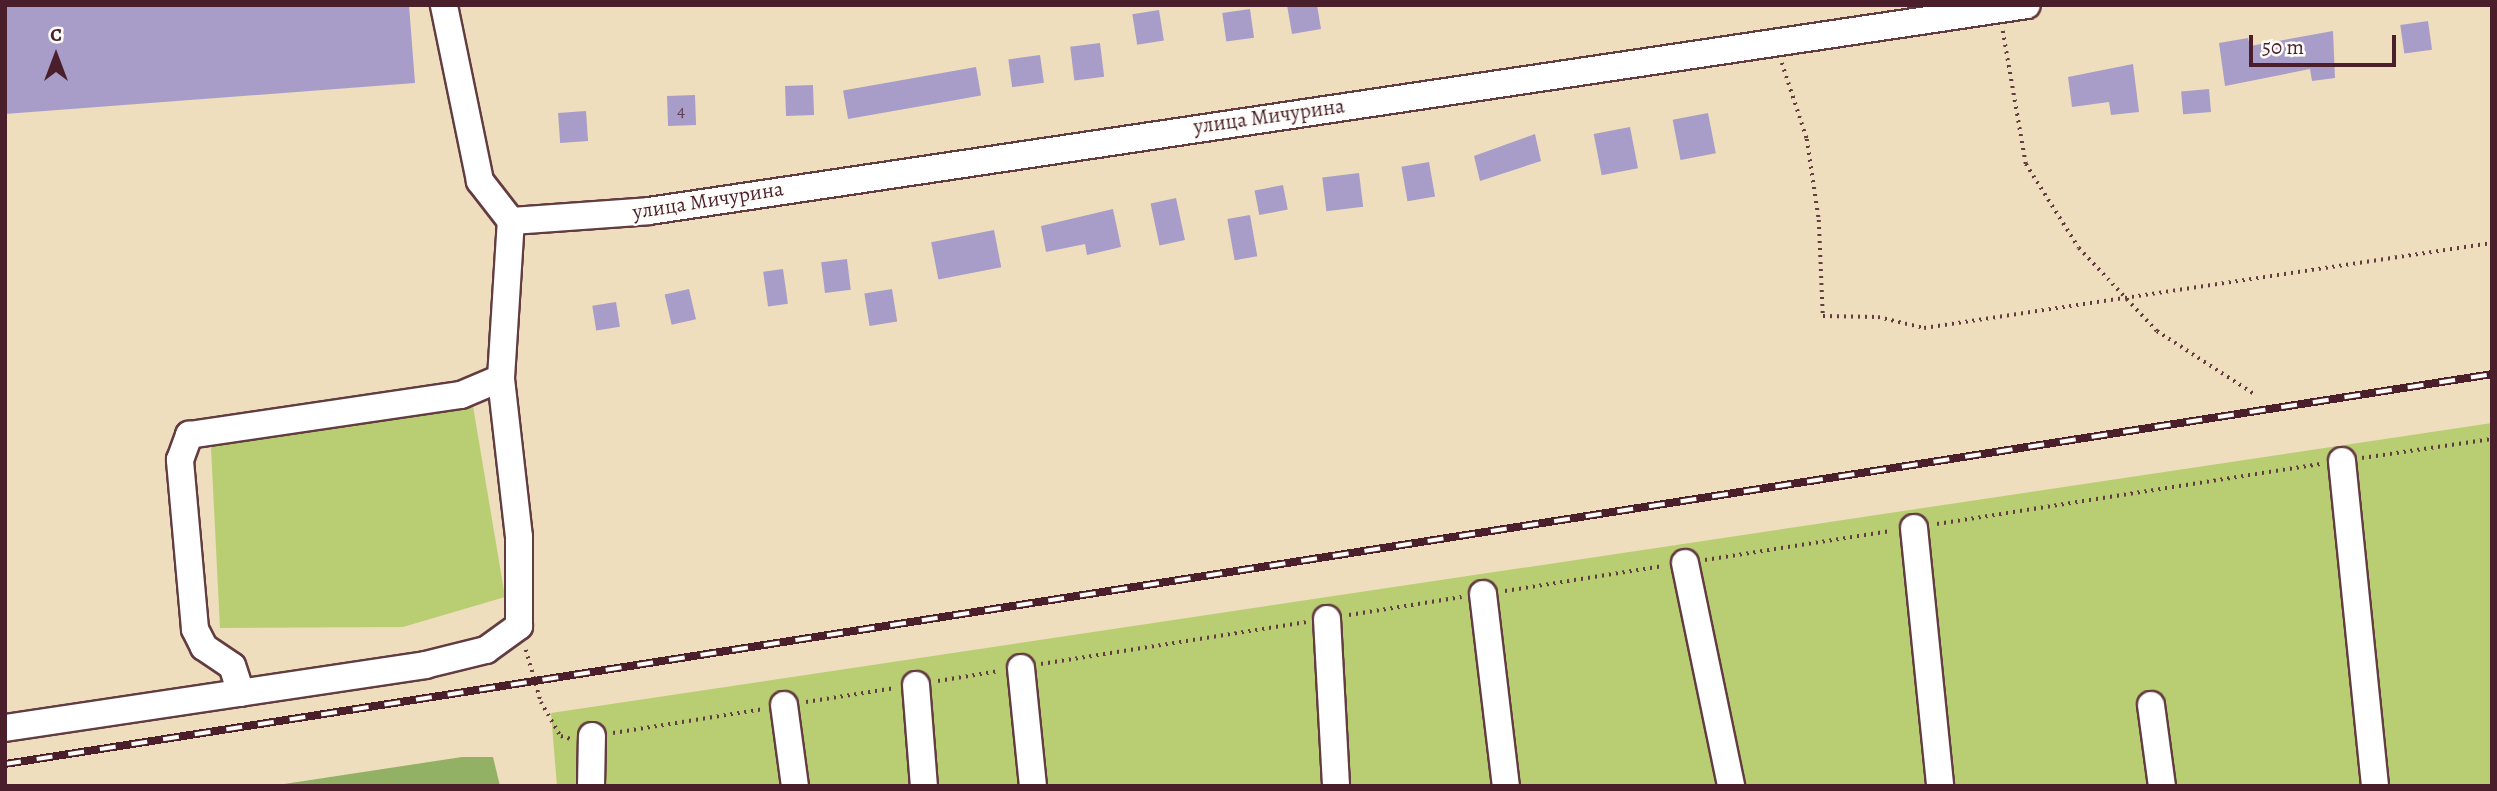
<!DOCTYPE html>
<meta charset="utf-8">
<style>
body{margin:0}
#map{position:relative;width:2497px;height:791px;overflow:hidden;background:#eedebd;font-family:Alegreya,serif}
div>[style]{position:absolute}
[style*='--x']{left:calc(var(--x)*1px);top:calc(var(--y)*1px);width:calc(var(--w)*1px);rotate:calc(var(--a)*1deg)}
.green>*{inset:0;background:#b9ce72}
.forest>*{inset:0;background:#92b164}
.building>*{inset:0;background:#a89dc9;transform-origin:0 0}
.path>*{height:3.5px;margin-top:-1.75px;transform-origin:0;background:repeating-linear-gradient(90deg,#633c41 0 2px,transparent 0 7px)}
.roads{filter:drop-shadow(2px 0 #633c41) drop-shadow(-2px 0 #633c41) drop-shadow(0 2px #633c41) drop-shadow(0 -2px #633c41)}
.minor>*{height:26px;margin:-13px;padding:0 13px;transform-origin:13px;border-radius:13px;background:#fff}
.rail>*{height:8px;margin-top:-4px;transform-origin:0;background:repeating-linear-gradient(90deg,#fdfcf7 0 16px,#4a1f2b 0 32px);box-sizing:border-box;border-block:2px solid #4a1f2b}
span{translate:-50% -50%;white-space:nowrap;text-align:center;line-height:1.15;-webkit-text-stroke:5px #fdfcf7;paint-order:stroke}
.number-label{font-size:18px;color:#623e52}
.number-label span{-webkit-text-stroke-width:0}
.street-label{font-size:21px;color:#4a1f2b}
.frame{position:absolute;inset:0;border:7px solid #4a1f2b;pointer-events:none}
.north{position:absolute;left:21px;top:21px;width:70px;height:70px;-webkit-text-stroke:5px #fdfcf7;paint-order:stroke;rotate:0deg;font-size:19px;font-weight:700;line-height:28px;text-align:center;color:#4a1f2b}
.north::after{content:'';display:block;margin:auto;width:24px;height:32px;background:#4a1f2b;clip-path:polygon(50% 0,100% 100%,50% 72%,0 100%)}
.scale{position:absolute;left:2249px;top:35px;width:147px;height:32px;box-sizing:border-box;border:4px solid #4a1f2b;border-top:0;padding-left:9px;font-size:21px;line-height:24px;white-space:nowrap;color:#4a1f2b;-webkit-text-stroke:5px #fdfcf7;paint-order:stroke}
</style>
<div id="map">
<div class="green">
<div style="clip-path:polygon(472px 400px,505px 597px,403px 627px,220px 628px,210px 428px)"></div>
<div style="clip-path:polygon(2492px 423px,2492px 786px,557px 786px,551px 713px)"></div>
</div>
<div class="forest">
<div style="clip-path:polygon(462px 757px,493px 757px,500px 786px,271px 786px)"></div>
</div>
<div class="building">
<div style="clip-path:polygon(5px 5px,409px 5px,415px 83px,5px 114px)"></div>
<div style="clip-path:polygon(1287px 5px,1317px 5px,1321px 29px,1292px 34px)"></div>
<div style="left:1250px;top:9px;width:29px;height:28px;rotate:82deg"></div>
<div style="left:1159px;top:10px;width:31px;height:27px;rotate:81deg"></div>
<div style="left:2428px;top:21px;width:29px;height:28px;rotate:82deg"></div>
<div style="clip-path:polygon(2333px 31px,2335px 78px,2312px 81px,2310px 69px,2225px 86px,2219px 43px,2248px 38px,2250px 46px)"></div>
<div style="left:1100px;top:43px;width:34px;height:30px;rotate:83deg"></div>
<div style="left:1040px;top:55px;width:28px;height:32px;rotate:82deg"></div>
<div style="clip-path:polygon(2133px 64px,2139px 112px,2111px 115px,2109px 102px,2072px 107px,2068px 77px)"></div>
<div style="left:976px;top:67px;width:29px;height:135px;rotate:80deg"></div>
<div style="left:813px;top:85px;width:30px;height:28px;rotate:88deg"></div>
<div style="left:2209px;top:89px;width:23px;height:28px;rotate:85deg"></div>
<div style="left:695px;top:95px;width:30px;height:28px;rotate:88deg"></div>
<div style="left:586px;top:111px;width:30px;height:28px;rotate:86deg"></div>
<div style="left:1708px;top:113px;width:41px;height:36px;rotate:79deg"></div>
<div style="left:1630px;top:127px;width:42px;height:37px;rotate:79deg"></div>
<div style="clip-path:polygon(1535px 134px,1541px 161px,1480px 181px,1474px 156px)"></div>
<div style="left:1429px;top:162px;width:35px;height:28px;rotate:80deg"></div>
<div style="left:1359px;top:173px;width:34px;height:37px;rotate:83deg"></div>
<div style="left:1283px;top:185px;width:25px;height:29px;rotate:79deg"></div>
<div style="left:1176px;top:198px;width:43px;height:26px;rotate:78deg"></div>
<div style="clip-path:polygon(1113px 209px,1121px 247px,1087px 255px,1085px 244px,1046px 252px,1041px 226px)"></div>
<div style="left:1250px;top:215px;width:42px;height:23px;rotate:80deg"></div>
<div style="left:994px;top:230px;width:38px;height:64px;rotate:79deg"></div>
<div style="left:847px;top:259px;width:31px;height:26px;rotate:83deg"></div>
<div style="left:783px;top:269px;width:35px;height:20px;rotate:82deg"></div>
<div style="left:689px;top:289px;width:31px;height:25px;rotate:77deg"></div>
<div style="left:892px;top:289px;width:33px;height:28px;rotate:81deg"></div>
<div style="left:616px;top:302px;width:25px;height:24px;rotate:81deg"></div>
</div>
<div class="path">
<div style="--x:2003;--y:31;--w:135;--a:80.2"></div>
<div style="--x:2026;--y:164;--w:99;--a:57.8"></div>
<div style="--x:2079;--y:248;--w:114;--a:46.8"></div>
<div style="--x:2157;--y:331;--w:118;--a:32.9"></div>
<div style="--x:1782;--y:63;--w:80;--a:71.8"></div>
<div style="--x:1807;--y:139;--w:82;--a:81.6"></div>
<div style="--x:1819;--y:220;--w:96;--a:87.6"></div>
<div style="--x:1823;--y:316;--w:55;--a:1"></div>
<div style="--x:1878;--y:317;--w:47;--a:13.4"></div>
<div style="--x:1924;--y:328;--w:574;--a:-8.51"></div>
<div style="--x:2362;--y:458;--w:131;--a:-8.3"></div>
<div style="--x:1937;--y:524;--w:388;--a:-8.9"></div>
<div style="--x:1705;--y:560;--w:188;--a:-8.9"></div>
<div style="--x:1505;--y:591;--w:160;--a:-9"></div>
<div style="--x:1349;--y:615;--w:114;--a:-9.1"></div>
<div style="--x:526;--y:650;--w:54;--a:73.9"></div>
<div style="--x:541;--y:702;--w:39;--a:60"></div>
<div style="--x:561;--y:736;--w:10;--a:17"></div>
<div style="--x:1041;--y:664;--w:269;--a:-9"></div>
<div style="--x:938;--y:681;--w:62;--a:-9.3"></div>
<div style="--x:806;--y:702;--w:90;--a:-8.9"></div>
<div style="--x:613;--y:733;--w:153;--a:-9"></div>
</div>
<div class="roads">
<div class="minor">
<div style="--x:511;--y:221;--w:138;--a:-4.1"></div>
<div style="--x:649;--y:211;--w:1393;--a:-8.5"></div>
<div style="--x:2342;--y:461;--w:327;--a:84.2"></div>
<div style="--x:1914;--y:528;--w:259;--a:84.2"></div>
<div style="--x:1685;--y:563;--w:228;--a:78.3"></div>
<div style="--x:1483;--y:594;--w:193;--a:83.2"></div>
<div style="--x:1327;--y:619;--w:167;--a:86.9"></div>
<div style="--x:1021;--y:668;--w:119;--a:84.2"></div>
<div style="--x:916;--y:685;--w:101;--a:85.5"></div>
<div style="--x:241;--y:693;--w:28;--a:-108"></div>
<div style="--x:232;--y:666;--w:34;--a:-146"></div>
<div style="--x:204;--y:647;--w:20;--a:-117"></div>
<div style="--x:195;--y:629;--w:170;--a:-95.1"></div>
<div style="--x:180;--y:460;--w:27;--a:-70"></div>
<div style="--x:189;--y:435;--w:275;--a:-8.4"></div>
<div style="--x:461;--y:395;--w:43;--a:-23"></div>
<div style="--x:784;--y:705;--w:82;--a:82.3"></div>
<div style="--x:2151;--y:705;--w:82;--a:82.3"></div>
<div style="--x:5;--y:728;--w:425;--a:-8.5"></div>
<div style="--x:425;--y:665;--w:63;--a:-13.8"></div>
<div style="--x:486;--y:650;--w:41;--a:-36"></div>
<div style="--x:519;--y:626;--w:89;--a:-90"></div>
<div style="--x:519;--y:537;--w:160;--a:-96.5"></div>
<div style="--x:501;--y:378;--w:157;--a:-86.4"></div>
<div style="--x:511;--y:221;--w:51;--a:-127.8"></div>
<div style="--x:480;--y:181;--w:180;--a:-101.6"></div>
<div style="--x:591;--y:786;--w:50;--a:-88.9"></div>
</div>
</div>
<div class="rail">
<div style="--x:5;--y:764;--w:2517;--a:-8.91"></div>
</div>
<div class="number-label">
<span style="left:681px;top:110px">4</span>
</div>
<div class="street-label">
<span style="left:1269px;top:116px;rotate:-8deg">улица Мичурина</span>
<span style="left:708px;top:200px;rotate:-9deg">улица Мичурина</span>
</div>
<div class="frame"></div>
<div class="north">С</div>
<div class="scale">50 m</div>
</div>
